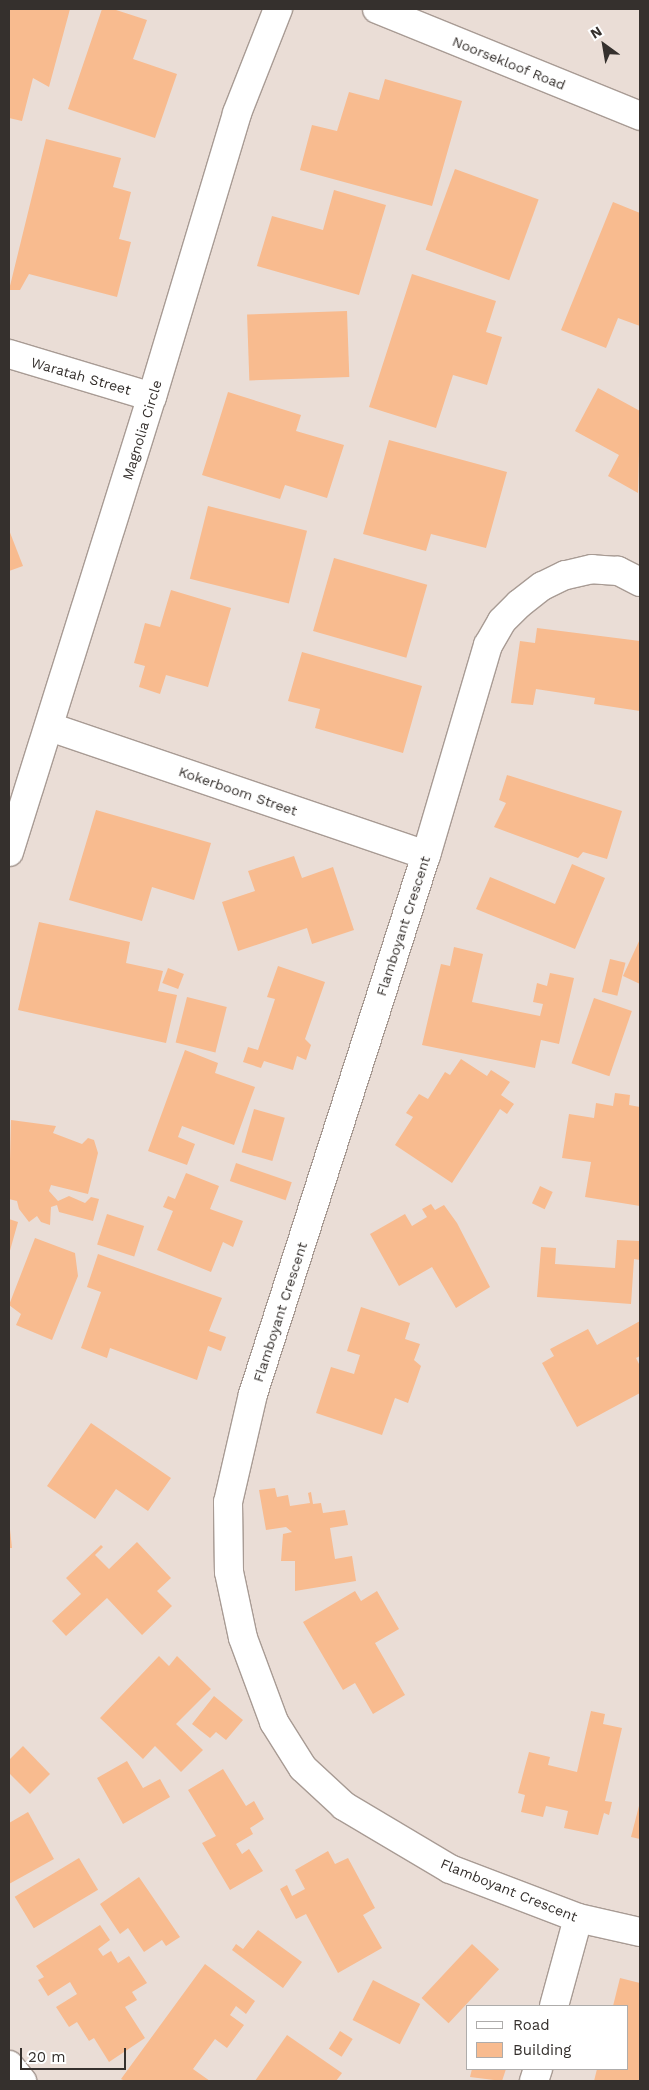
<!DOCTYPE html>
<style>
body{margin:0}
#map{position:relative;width:649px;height:2090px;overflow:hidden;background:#eaddd6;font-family:"Work Sans",sans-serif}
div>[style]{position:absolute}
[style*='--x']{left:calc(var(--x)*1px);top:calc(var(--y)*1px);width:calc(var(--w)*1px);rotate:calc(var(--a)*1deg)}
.building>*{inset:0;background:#f8bb8f;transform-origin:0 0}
.roads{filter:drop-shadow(1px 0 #a89b94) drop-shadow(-1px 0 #a89b94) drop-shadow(0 1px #a89b94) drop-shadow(0 -1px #a89b94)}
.minor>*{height:28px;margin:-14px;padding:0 14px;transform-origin:14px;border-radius:14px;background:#fff}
span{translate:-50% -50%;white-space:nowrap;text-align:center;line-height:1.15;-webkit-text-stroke:4.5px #fff;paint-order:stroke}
.street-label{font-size:14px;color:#35302d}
.frame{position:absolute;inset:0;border:10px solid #35302d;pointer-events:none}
.legend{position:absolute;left:466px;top:2005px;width:162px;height:65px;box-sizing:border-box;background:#fff;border:1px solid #aeacab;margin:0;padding:6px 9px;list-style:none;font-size:15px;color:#35302d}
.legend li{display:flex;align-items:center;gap:10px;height:25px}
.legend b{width:25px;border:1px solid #aeacab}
.north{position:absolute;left:579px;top:20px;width:50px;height:50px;-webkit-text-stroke:4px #fff;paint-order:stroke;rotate:328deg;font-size:14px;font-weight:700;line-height:20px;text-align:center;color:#35302d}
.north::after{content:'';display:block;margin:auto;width:18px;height:22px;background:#35302d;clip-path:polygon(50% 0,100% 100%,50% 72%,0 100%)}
.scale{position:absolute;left:20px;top:2048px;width:106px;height:22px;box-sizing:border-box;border:2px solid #35302d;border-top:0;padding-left:6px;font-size:15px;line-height:18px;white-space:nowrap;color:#35302d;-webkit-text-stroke:4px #fff;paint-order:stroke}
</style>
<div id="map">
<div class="building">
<div style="clip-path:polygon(9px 9px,70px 9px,49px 87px,33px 78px,22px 121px,9px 118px)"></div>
<div style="clip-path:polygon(102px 9px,113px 9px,147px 20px,133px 59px,177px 74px,155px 138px,68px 109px)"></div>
<div style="clip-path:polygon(385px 79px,462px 101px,432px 206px,300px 170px,312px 125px,337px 131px,349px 92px,379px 100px)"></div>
<div style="clip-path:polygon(46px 139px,121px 158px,113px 187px,131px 192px,119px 239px,131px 242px,117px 297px,29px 274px,20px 290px,9px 290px)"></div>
<div style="left:455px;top:169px;width:89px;height:86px;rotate:20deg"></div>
<div style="clip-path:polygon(334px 190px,386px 205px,359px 295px,257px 266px,272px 216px,323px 230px)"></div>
<div style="clip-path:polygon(613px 202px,640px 213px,640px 326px,618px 318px,606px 348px,561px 330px)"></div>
<div style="clip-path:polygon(412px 274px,496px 301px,486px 332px,502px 337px,487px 385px,453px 375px,436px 428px,369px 407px)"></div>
<div style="left:347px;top:311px;width:66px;height:100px;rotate:88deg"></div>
<div style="clip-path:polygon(598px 388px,640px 411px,638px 493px,608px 476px,619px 455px,575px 431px)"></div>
<div style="clip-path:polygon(228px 392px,301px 415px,296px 431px,344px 445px,327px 498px,285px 485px,280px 499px,202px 475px)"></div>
<div style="clip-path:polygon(389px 440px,507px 472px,486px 548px,431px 534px,426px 551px,363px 534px)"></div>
<div style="left:208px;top:506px;width:102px;height:75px;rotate:14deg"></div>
<div style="clip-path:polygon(9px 530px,23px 566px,9px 571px)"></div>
<div style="left:334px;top:558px;width:97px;height:76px;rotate:16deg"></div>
<div style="clip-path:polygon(171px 590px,231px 608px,208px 687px,166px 675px,160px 694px,139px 687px,145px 666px,134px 663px,145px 623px,160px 627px)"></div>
<div style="clip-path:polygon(537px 628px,640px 641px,640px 711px,594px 704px,595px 698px,536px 689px,533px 705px,511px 703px,520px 641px,535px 643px)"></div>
<div style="clip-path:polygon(302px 652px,422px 686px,403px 753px,315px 728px,320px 709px,288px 701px)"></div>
<div style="clip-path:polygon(507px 775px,622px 811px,607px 859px,583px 852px,578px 858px,494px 827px,506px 803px,499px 800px)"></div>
<div style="clip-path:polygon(96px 810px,211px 843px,194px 900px,152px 887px,142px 921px,69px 900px)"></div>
<div style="clip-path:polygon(294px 856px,302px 878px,333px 867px,354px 930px,312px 944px,307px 928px,238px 951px,222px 902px,255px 891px,248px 871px)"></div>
<div style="clip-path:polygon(572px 864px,605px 878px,575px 949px,476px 909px,490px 877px,555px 904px)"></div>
<div style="clip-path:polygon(39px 922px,130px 942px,126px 963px,163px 971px,158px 991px,177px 995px,166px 1043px,18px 1010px)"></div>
<div style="clip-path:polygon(640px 939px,640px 984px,623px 976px)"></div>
<div style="clip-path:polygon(454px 947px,483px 954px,472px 1002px,540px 1016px,543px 1004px,533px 1002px,537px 983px,547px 986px,550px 973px,574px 978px,559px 1044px,541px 1040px,535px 1068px,422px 1045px,441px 964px,450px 966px)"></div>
<div style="left:610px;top:959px;width:16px;height:34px;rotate:14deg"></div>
<div style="clip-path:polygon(278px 966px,325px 982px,305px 1039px,311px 1045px,306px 1060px,297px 1056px,293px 1070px,264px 1061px,261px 1068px,243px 1062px,248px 1047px,258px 1050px,275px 999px,267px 997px)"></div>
<div style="left:168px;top:968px;width:17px;height:16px;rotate:21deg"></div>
<div style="left:187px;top:997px;width:41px;height:47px;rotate:14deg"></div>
<div style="left:594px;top:998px;width:40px;height:69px;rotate:19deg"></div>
<div style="clip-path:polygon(185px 1050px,218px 1063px,215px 1073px,255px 1087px,234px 1145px,182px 1126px,178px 1137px,195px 1144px,187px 1165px,148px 1151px)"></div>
<div style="clip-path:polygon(461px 1059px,487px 1076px,491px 1070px,510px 1082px,501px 1095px,514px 1104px,507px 1114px,500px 1109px,452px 1183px,395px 1145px,413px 1117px,406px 1113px,419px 1094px,428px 1099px,445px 1072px,450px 1075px)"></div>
<div style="clip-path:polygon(615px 1093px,630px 1095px,629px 1105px,640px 1107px,640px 1206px,585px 1197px,591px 1162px,562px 1158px,569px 1114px,594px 1118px,596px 1103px,613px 1106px)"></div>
<div style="left:254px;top:1109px;width:32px;height:45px;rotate:16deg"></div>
<div style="clip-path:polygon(11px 1120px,56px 1126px,53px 1133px,82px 1144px,88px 1138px,94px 1140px,98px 1153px,88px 1194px,51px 1185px,49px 1191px,58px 1201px,69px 1196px,85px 1203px,91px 1197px,99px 1199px,93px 1221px,59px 1212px,57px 1205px,51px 1207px,50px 1225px,41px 1222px,37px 1216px,29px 1222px,19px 1209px,17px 1201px,9px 1199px)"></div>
<div style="left:236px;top:1163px;width:59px;height:19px;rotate:19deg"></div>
<div style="clip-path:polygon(186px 1173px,219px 1186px,210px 1209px,243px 1221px,233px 1247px,223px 1242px,211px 1272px,157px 1250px,173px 1211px,163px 1207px,168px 1196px,175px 1199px)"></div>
<div style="left:540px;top:1186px;width:14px;height:19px;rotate:25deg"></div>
<div style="clip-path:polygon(431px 1204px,435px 1210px,444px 1205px,457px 1223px,490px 1287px,456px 1308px,432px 1267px,399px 1286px,370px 1234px,405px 1214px,412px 1226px,427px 1217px,422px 1209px)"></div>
<div style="left:107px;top:1214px;width:39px;height:32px;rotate:18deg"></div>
<div style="clip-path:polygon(9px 1219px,18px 1222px,9px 1254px)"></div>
<div style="clip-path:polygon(35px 1238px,75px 1253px,78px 1276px,52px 1340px,16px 1325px,21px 1314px,9px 1305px)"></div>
<div style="clip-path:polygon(617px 1240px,640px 1241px,640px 1260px,634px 1259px,631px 1304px,537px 1297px,541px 1247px,556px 1248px,555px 1264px,615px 1268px)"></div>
<div style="clip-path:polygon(98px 1254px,222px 1298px,209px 1331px,226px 1337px,221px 1351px,208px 1346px,197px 1380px,110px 1348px,107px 1358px,81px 1348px,101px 1292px,87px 1287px)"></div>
<div style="clip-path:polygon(361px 1307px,410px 1323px,405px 1339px,420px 1344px,414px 1360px,421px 1366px,408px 1403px,395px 1398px,382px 1435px,316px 1413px,331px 1367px,354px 1374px,360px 1355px,347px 1351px)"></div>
<div style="clip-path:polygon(640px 1321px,640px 1356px,636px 1358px,640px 1366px,640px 1393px,577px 1427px,542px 1363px,554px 1356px,550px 1349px,588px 1329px,597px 1345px)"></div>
<div style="clip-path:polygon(91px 1423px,171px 1478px,148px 1511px,116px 1489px,95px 1519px,47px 1486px)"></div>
<div style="clip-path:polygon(275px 1488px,277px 1497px,288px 1495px,290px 1506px,310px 1503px,308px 1493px,311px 1492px,313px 1504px,321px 1503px,323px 1513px,345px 1510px,348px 1525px,330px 1528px,335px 1559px,352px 1556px,356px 1581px,295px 1591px,295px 1561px,281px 1561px,283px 1534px,292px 1532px,286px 1527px,266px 1530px,259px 1490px)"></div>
<div style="clip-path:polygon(9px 1520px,12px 1548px,9px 1548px)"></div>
<div style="clip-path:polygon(137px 1542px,171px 1578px,157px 1591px,172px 1606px,142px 1635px,107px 1598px,66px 1636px,52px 1621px,81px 1594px,66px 1578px,101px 1545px,103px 1547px,95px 1555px,109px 1569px)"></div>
<div style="clip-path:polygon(355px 1591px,361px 1601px,377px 1591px,399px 1629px,375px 1643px,405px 1695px,373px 1714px,355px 1683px,343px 1690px,303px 1622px)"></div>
<div style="clip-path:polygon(159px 1656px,169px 1666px,177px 1656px,211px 1689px,176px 1724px,203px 1750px,181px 1772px,155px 1746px,143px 1759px,100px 1718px)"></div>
<div style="clip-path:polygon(214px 1696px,243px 1720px,226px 1740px,216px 1732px,210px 1738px,192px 1724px)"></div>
<div style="clip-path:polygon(591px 1711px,605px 1714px,603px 1724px,622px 1728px,605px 1801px,612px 1802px,609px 1815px,604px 1813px,598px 1835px,564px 1828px,568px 1811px,546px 1806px,543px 1817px,521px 1812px,525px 1795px,518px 1793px,529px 1752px,550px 1757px,548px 1765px,577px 1772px)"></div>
<div style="clip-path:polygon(23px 1746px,50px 1774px,30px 1794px,9px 1773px,9px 1760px)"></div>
<div style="clip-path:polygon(127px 1761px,143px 1788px,160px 1779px,170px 1797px,123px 1824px,97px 1778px)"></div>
<div style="clip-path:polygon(223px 1769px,246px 1806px,254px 1801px,264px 1819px,250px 1828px,253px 1834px,236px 1844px,242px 1854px,249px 1849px,263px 1871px,230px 1890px,202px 1843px,216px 1836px,188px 1790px)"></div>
<div style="clip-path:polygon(640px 1802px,640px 1839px,631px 1837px)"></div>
<div style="clip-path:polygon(28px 1812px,54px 1859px,9px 1884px,9px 1823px)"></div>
<div style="clip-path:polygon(328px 1851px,335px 1864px,348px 1858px,375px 1908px,363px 1915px,382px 1948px,338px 1973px,306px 1914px,296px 1919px,280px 1889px,287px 1885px,292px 1896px,305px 1889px,295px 1870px)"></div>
<div style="left:79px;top:1858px;width:37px;height:75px;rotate:59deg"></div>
<div style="clip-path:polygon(139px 1877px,180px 1937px,166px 1946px,162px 1940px,144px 1952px,128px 1928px,120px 1934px,100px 1904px)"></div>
<div style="clip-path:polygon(100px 1925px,110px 1940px,98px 1949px,103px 1956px,111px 1951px,118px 1963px,129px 1956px,147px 1983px,132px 1992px,137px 2000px,125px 2007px,145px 2038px,109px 2062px,94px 2038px,89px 2041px,77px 2022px,69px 2027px,56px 2007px,77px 1994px,70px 1982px,48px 1996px,38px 1980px,44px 1977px,36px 1966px)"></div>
<div style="clip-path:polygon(258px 1930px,302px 1962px,283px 1988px,232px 1950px,236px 1944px,243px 1949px)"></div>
<div style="left:472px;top:1944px;width:37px;height:74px;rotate:43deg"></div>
<div style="clip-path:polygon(205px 1964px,255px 2001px,246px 2014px,236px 2006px,230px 2015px,244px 2025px,227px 2048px,215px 2039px,193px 2069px,210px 2081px,125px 2081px,121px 2079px)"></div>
<div style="clip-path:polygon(620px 1978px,640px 1983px,640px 2081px,594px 2081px,597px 2069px,628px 2069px,628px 2006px,613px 2006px)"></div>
<div style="left:373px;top:1980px;width:53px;height:45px;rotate:27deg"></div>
<div style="left:340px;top:2031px;width:15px;height:21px;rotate:32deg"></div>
<div style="clip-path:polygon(287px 2035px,342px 2073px,336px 2081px,255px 2081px)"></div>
<div style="clip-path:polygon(472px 2069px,506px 2069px,502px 2081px,470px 2077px)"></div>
</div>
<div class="roads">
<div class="minor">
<div style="--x:377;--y:9;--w:284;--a:22.1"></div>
<div style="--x:9;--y:354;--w:149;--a:16.7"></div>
<div style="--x:640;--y:582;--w:25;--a:-153"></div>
<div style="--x:618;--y:571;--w:26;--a:-176"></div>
<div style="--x:592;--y:569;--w:28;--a:167"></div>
<div style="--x:565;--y:575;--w:25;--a:154"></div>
<div style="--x:542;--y:586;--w:29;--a:142"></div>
<div style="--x:519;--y:604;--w:24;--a:135"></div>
<div style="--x:502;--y:621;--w:28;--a:120"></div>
<div style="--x:488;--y:645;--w:219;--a:106.4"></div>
<div style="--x:426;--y:855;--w:566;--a:107.79"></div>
<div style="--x:253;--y:1394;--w:111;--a:103"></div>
<div style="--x:228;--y:1502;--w:70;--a:89.2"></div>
<div style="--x:229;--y:1572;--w:67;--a:78"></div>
<div style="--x:243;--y:1638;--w:90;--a:69.7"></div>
<div style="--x:274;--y:1722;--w:54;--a:57.8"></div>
<div style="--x:303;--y:1768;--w:56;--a:42.8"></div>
<div style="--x:344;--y:1806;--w:123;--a:30.7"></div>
<div style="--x:450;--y:1869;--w:137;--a:20.9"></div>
<div style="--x:578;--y:1918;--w:64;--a:12.7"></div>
<div style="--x:50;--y:727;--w:397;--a:18.8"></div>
<div style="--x:9;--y:852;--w:477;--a:-72.6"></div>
<div style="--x:152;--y:397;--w:296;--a:-73.3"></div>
<div style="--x:237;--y:113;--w:112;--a:-68.5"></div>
<div style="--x:554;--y:2006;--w:91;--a:-74.7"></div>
<div style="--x:9;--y:2065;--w:21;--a:51"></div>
<div style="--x:534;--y:2081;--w:13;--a:-72"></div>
</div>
</div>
<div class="street-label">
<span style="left:509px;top:63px;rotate:22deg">Noorsekloof Road</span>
<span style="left:81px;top:376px;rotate:16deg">Waratah Street</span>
<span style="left:142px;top:430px;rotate:-73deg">Magnolia Circle</span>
<span style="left:238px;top:791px;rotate:19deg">Kokerboom Street</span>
<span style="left:403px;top:926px;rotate:-72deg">Flamboyant Crescent</span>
<span style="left:280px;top:1312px;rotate:-72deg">Flamboyant Crescent</span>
<span style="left:509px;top:1890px;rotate:22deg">Flamboyant Crescent</span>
</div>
<div class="frame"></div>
<ul class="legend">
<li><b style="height:6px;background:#fff"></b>Road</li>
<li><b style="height:14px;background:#f8bb8f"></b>Building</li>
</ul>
<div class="north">N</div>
<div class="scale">20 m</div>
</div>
